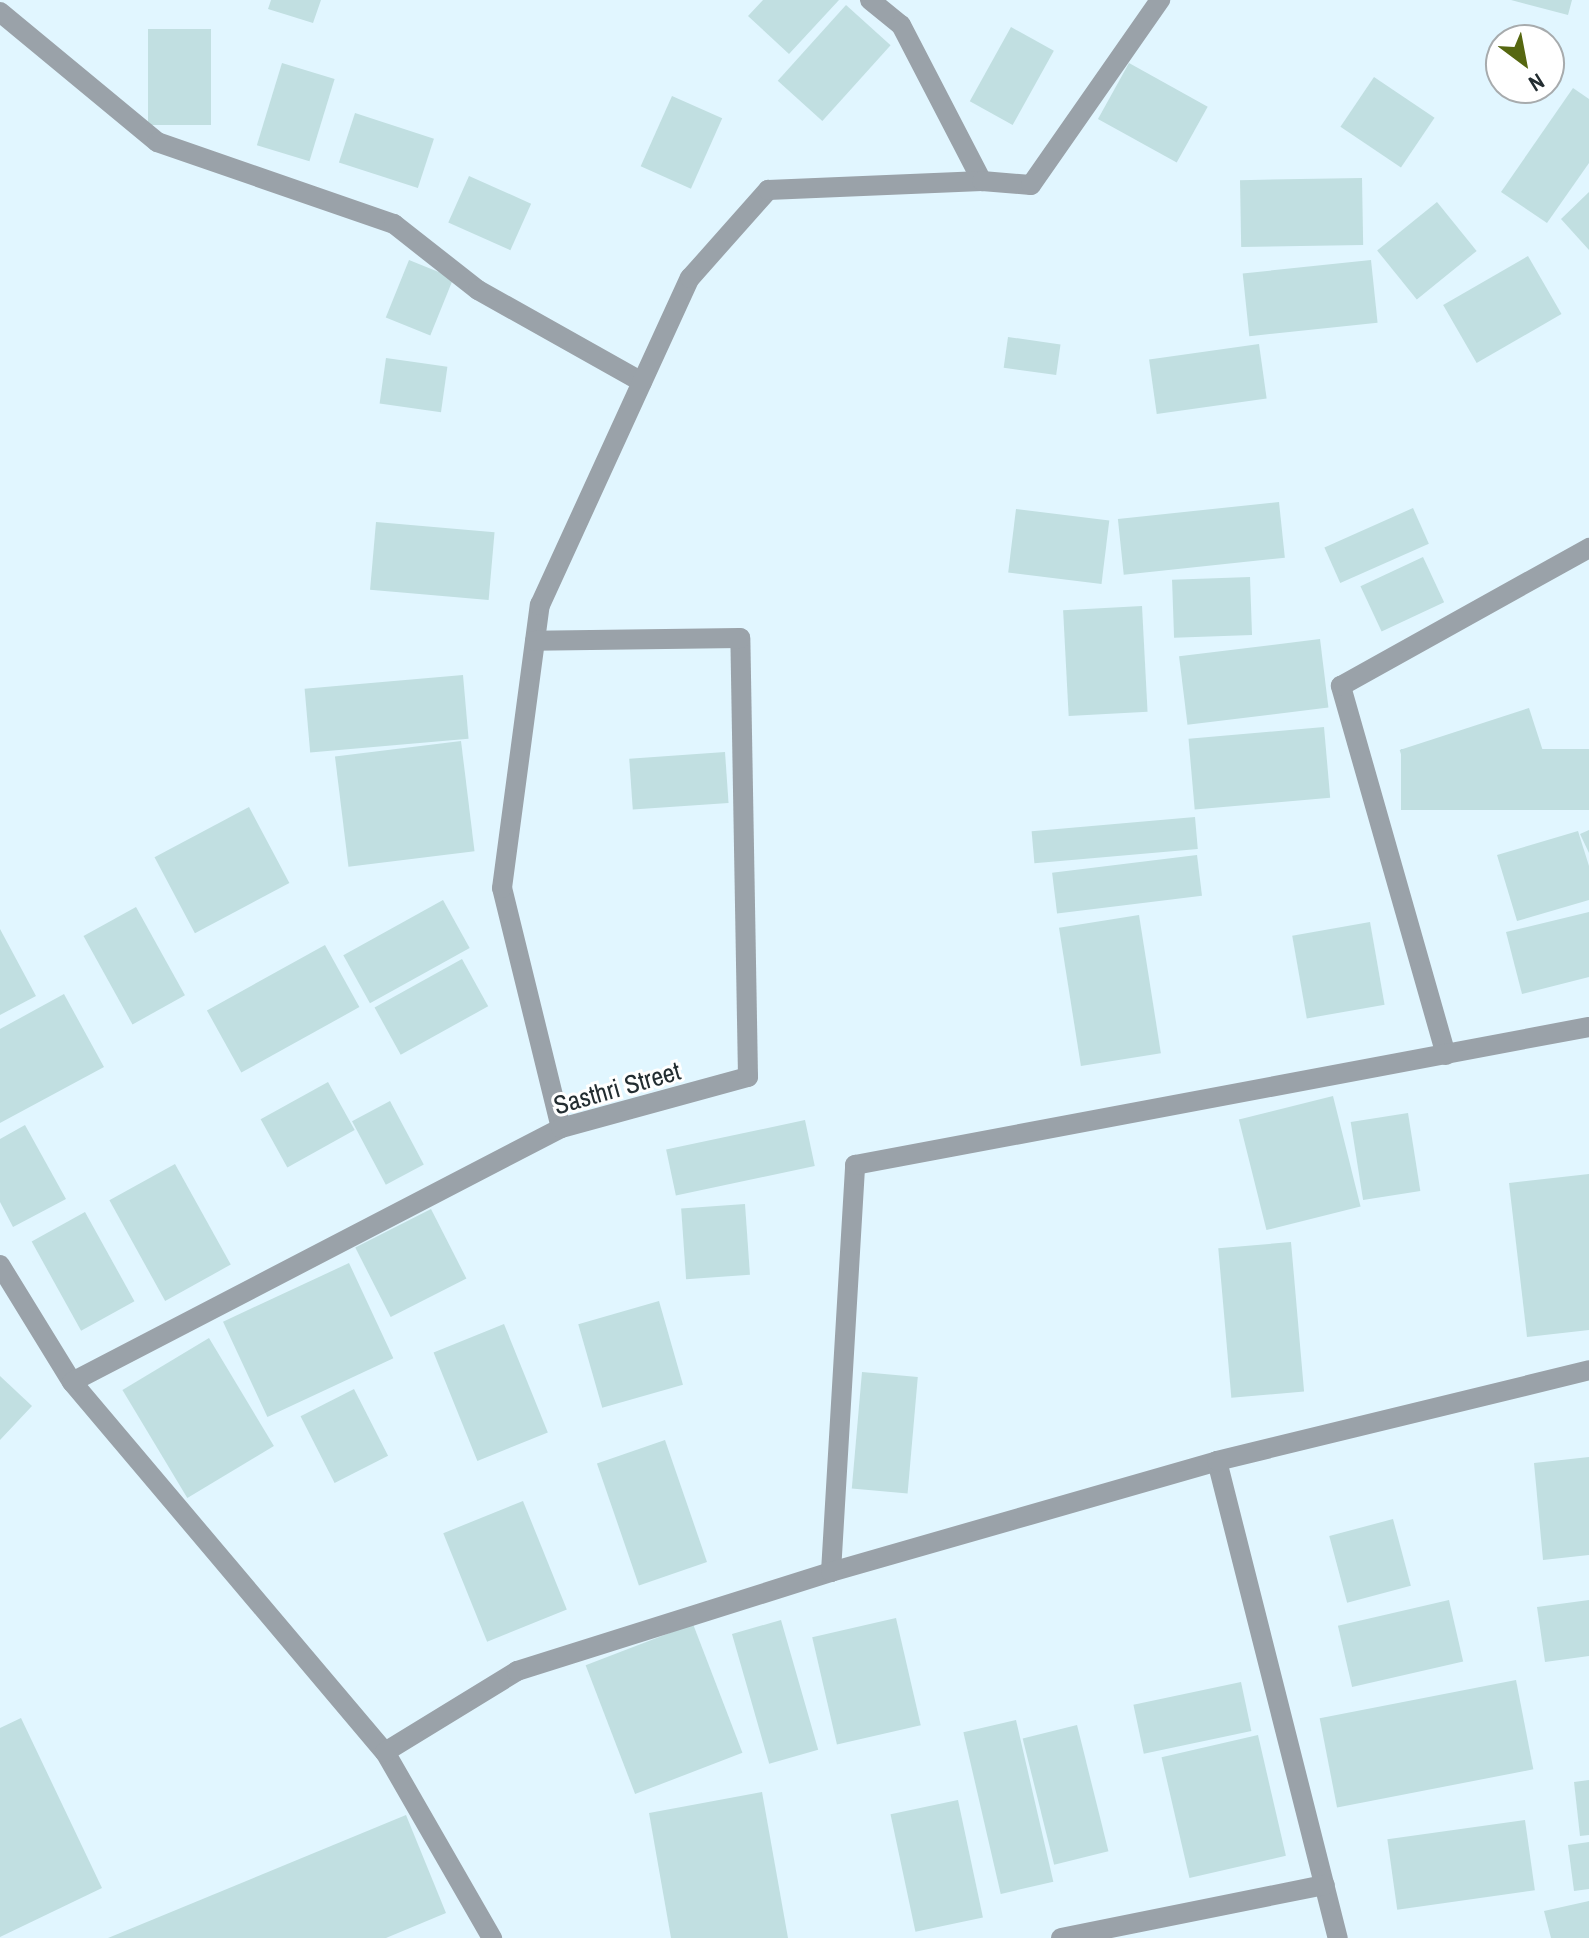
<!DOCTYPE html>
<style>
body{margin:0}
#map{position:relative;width:1589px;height:1938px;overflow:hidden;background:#e1f6ff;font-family:"Archivo Narrow",sans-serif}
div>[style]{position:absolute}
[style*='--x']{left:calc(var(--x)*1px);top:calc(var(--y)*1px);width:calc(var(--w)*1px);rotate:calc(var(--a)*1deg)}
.building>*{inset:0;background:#c1dfe1;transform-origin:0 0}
.street>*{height:20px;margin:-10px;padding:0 10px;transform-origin:10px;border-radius:10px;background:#9aa2a9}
span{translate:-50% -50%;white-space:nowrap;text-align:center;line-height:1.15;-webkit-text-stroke:6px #fff;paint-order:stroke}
.street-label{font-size:26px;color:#232d31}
.north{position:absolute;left:1485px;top:24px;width:80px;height:80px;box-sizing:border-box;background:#fff;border:2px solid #a7abad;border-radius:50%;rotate:148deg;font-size:22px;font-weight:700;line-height:32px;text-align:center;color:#232d31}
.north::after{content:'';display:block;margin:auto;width:28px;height:36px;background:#566710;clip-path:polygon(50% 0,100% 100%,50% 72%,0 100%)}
</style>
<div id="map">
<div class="building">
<div style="clip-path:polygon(271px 0,321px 0,313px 23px,268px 9px)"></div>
<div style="clip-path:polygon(763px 0,839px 0,789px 54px,748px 16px)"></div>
<div style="clip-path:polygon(1511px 0,1572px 0,1568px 15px)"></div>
<div style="left:846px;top:5px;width:60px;height:102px;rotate:42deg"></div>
<div style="left:1011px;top:27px;width:49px;height:85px;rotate:29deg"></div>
<div style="left:148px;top:29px;width:63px;height:96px"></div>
<div style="left:282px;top:63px;width:55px;height:86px;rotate:17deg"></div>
<div style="left:1129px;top:63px;width:90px;height:64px;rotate:29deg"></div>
<div style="left:1374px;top:77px;width:73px;height:60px;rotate:34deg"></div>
<div style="clip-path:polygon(1573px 88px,1589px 99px,1589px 163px,1547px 223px,1501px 192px)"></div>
<div style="left:672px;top:96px;width:55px;height:77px;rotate:24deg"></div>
<div style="left:355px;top:113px;width:83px;height:52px;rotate:18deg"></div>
<div style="left:469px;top:176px;width:68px;height:51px;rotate:24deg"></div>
<div style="left:1362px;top:178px;width:67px;height:122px;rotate:89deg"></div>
<div style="clip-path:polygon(1589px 192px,1589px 250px,1561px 219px)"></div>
<div style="left:1437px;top:202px;width:63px;height:77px;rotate:51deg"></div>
<div style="left:1528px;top:256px;width:67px;height:98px;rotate:60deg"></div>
<div style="left:409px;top:260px;width:48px;height:62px;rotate:22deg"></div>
<div style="left:1371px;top:260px;width:63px;height:129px;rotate:84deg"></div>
<div style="left:1008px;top:337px;width:53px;height:31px;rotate:8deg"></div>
<div style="left:1259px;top:344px;width:55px;height:111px;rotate:82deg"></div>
<div style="left:386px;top:358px;width:62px;height:46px;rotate:8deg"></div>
<div style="left:1279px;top:502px;width:56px;height:162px;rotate:84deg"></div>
<div style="left:1413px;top:508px;width:39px;height:97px;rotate:66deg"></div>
<div style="left:1016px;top:509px;width:94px;height:64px;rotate:7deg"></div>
<div style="left:376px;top:522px;width:119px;height:68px;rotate:5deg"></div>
<div style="left:1423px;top:557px;width:50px;height:69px;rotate:65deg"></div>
<div style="left:1250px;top:577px;width:58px;height:78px;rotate:88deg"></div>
<div style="left:1142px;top:606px;width:106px;height:79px;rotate:87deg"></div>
<div style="left:1320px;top:639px;width:69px;height:142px;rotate:83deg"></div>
<div style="left:463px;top:675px;width:64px;height:159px;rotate:85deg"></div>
<div style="left:1529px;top:708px;width:52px;height:136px;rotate:72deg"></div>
<div style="left:1324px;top:727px;width:71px;height:136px;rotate:85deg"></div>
<div style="left:461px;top:741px;width:111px;height:127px;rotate:83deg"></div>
<div style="left:1589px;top:749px;width:61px;height:188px;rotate:90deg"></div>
<div style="left:725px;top:752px;width:51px;height:96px;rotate:86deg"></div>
<div style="left:249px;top:807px;width:86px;height:107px;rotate:62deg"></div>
<div style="left:1195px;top:817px;width:32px;height:164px;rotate:85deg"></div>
<div style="clip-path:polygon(1589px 830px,1589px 853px,1580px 834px)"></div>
<div style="clip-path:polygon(1578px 831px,1589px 866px,1589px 900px,1517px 921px,1497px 855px)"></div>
<div style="left:1197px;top:855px;width:41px;height:146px;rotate:83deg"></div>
<div style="left:443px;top:900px;width:55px;height:114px;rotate:61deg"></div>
<div style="left:136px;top:907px;width:101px;height:60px;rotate:61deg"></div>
<div style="clip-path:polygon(1589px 912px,1589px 977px,1522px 994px,1506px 932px)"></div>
<div style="left:1139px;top:915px;width:140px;height:81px;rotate:81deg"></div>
<div style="left:1370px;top:922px;width:84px;height:79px;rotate:80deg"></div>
<div style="clip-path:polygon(0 929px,36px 996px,0 1015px)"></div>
<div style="left:325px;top:945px;width:71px;height:135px;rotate:61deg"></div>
<div style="left:462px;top:959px;width:54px;height:100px;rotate:61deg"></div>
<div style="clip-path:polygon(64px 994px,104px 1067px,0 1123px,0 1029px)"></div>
<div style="left:328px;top:1082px;width:55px;height:77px;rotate:61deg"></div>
<div style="left:1333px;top:1096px;width:114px;height:97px;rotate:76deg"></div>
<div style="left:390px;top:1101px;width:72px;height:43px;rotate:62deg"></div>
<div style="left:1408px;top:1113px;width:79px;height:58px;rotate:81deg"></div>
<div style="left:805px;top:1120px;width:47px;height:142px;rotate:78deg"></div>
<div style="clip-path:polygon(25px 1125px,66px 1199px,13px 1227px,0 1202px,0 1139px)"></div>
<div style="left:175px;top:1164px;width:115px;height:75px;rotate:61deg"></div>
<div style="clip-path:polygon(1589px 1174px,1589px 1330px,1527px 1337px,1509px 1183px)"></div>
<div style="left:745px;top:1204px;width:71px;height:64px;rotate:86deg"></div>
<div style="left:431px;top:1209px;width:78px;height:85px;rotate:63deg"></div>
<div style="left:85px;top:1212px;width:102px;height:61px;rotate:61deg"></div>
<div style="left:1291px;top:1242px;width:150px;height:73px;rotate:85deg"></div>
<div style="left:349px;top:1263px;width:105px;height:139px;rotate:65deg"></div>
<div style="left:659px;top:1301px;width:87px;height:84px;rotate:74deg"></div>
<div style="left:504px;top:1324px;width:117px;height:76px;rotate:68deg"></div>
<div style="left:209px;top:1338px;width:126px;height:101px;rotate:59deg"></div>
<div style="left:862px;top:1372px;width:56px;height:117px;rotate:5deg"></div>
<div style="clip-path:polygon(0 1376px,32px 1406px,0 1440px)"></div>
<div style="left:354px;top:1389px;width:75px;height:60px;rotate:63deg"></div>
<div style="left:665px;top:1440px;width:129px;height:72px;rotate:71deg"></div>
<div style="clip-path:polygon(1589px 1457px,1589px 1555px,1543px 1560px,1534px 1463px)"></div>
<div style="left:523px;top:1501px;width:117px;height:86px;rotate:68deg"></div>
<div style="left:1393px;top:1519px;width:69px;height:66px;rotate:75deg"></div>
<div style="left:1449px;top:1600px;width:63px;height:114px;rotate:77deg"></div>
<div style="clip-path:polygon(1589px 1600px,1589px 1656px,1545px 1662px,1537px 1607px)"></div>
<div style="left:896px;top:1618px;width:110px;height:86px;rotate:77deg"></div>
<div style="left:781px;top:1620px;width:135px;height:51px;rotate:74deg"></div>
<div style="left:693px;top:1624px;width:138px;height:115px;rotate:69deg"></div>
<div style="left:1516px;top:1680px;width:91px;height:200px;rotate:79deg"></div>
<div style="left:1241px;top:1682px;width:50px;height:110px;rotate:78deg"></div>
<div style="clip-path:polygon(21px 1718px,102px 1888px,0 1937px,0 1728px)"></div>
<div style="left:1016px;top:1720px;width:166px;height:54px;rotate:77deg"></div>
<div style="left:1077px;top:1725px;width:130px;height:56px;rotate:76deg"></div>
<div style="left:1258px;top:1735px;width:124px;height:99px;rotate:77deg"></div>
<div style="clip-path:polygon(1589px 1780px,1589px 1835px,1580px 1836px,1574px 1782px)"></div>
<div style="clip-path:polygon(762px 1792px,788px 1938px,671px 1938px,649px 1813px)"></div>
<div style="left:958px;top:1800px;width:120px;height:69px;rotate:78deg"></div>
<div style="clip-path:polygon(406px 1815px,446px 1913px,386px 1938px,108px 1938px)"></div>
<div style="left:1525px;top:1820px;width:71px;height:139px;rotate:82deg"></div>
<div style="clip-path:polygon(1589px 1842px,1589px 1889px,1574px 1891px,1568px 1845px)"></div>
<div style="clip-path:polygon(1589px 1901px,1589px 1938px,1551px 1938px,1544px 1911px)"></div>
</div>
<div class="street">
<div style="--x:870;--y:0;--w:40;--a:39"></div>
<div style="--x:901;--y:25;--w:176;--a:62.6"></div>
<div style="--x:0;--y:12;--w:204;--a:39.6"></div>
<div style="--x:157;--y:142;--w:251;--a:19.1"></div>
<div style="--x:394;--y:224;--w:107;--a:38.2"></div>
<div style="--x:478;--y:290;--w:188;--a:29.3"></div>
<div style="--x:1446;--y:1055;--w:384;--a:-105.9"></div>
<div style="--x:1341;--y:686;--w:284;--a:-29.1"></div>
<div style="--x:561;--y:1128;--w:247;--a:-103.8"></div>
<div style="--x:502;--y:888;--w:286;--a:-82.4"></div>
<div style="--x:540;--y:605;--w:360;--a:-65.4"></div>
<div style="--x:690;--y:278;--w:118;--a:-48.4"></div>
<div style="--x:768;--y:190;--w:214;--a:-2.4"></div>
<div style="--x:982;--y:181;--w:49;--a:4.7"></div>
<div style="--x:1031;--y:185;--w:226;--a:-55.1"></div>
<div style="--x:0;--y:1265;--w:137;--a:58.4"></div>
<div style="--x:72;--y:1382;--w:485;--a:49.8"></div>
<div style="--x:385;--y:1752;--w:215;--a:60.1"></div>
<div style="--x:72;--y:1382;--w:551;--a:-27.45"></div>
<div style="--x:561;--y:1128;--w:194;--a:-15.3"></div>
<div style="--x:748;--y:1077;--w:439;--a:-91"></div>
<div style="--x:740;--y:638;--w:205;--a:179.2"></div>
<div style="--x:1217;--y:1461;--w:492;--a:75.8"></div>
<div style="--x:831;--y:1572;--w:408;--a:-86.6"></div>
<div style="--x:855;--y:1165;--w:747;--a:-10.65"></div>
<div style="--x:385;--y:1752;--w:155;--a:-31.5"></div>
<div style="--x:517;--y:1671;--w:329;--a:-17.5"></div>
<div style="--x:831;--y:1572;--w:402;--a:-16"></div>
<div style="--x:1217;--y:1461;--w:383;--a:-13.7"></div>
<div style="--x:1061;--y:1938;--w:269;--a:-11.4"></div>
</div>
<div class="street-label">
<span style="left:617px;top:1088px;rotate:-16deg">Sasthri Street</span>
</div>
<div class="north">N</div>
</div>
